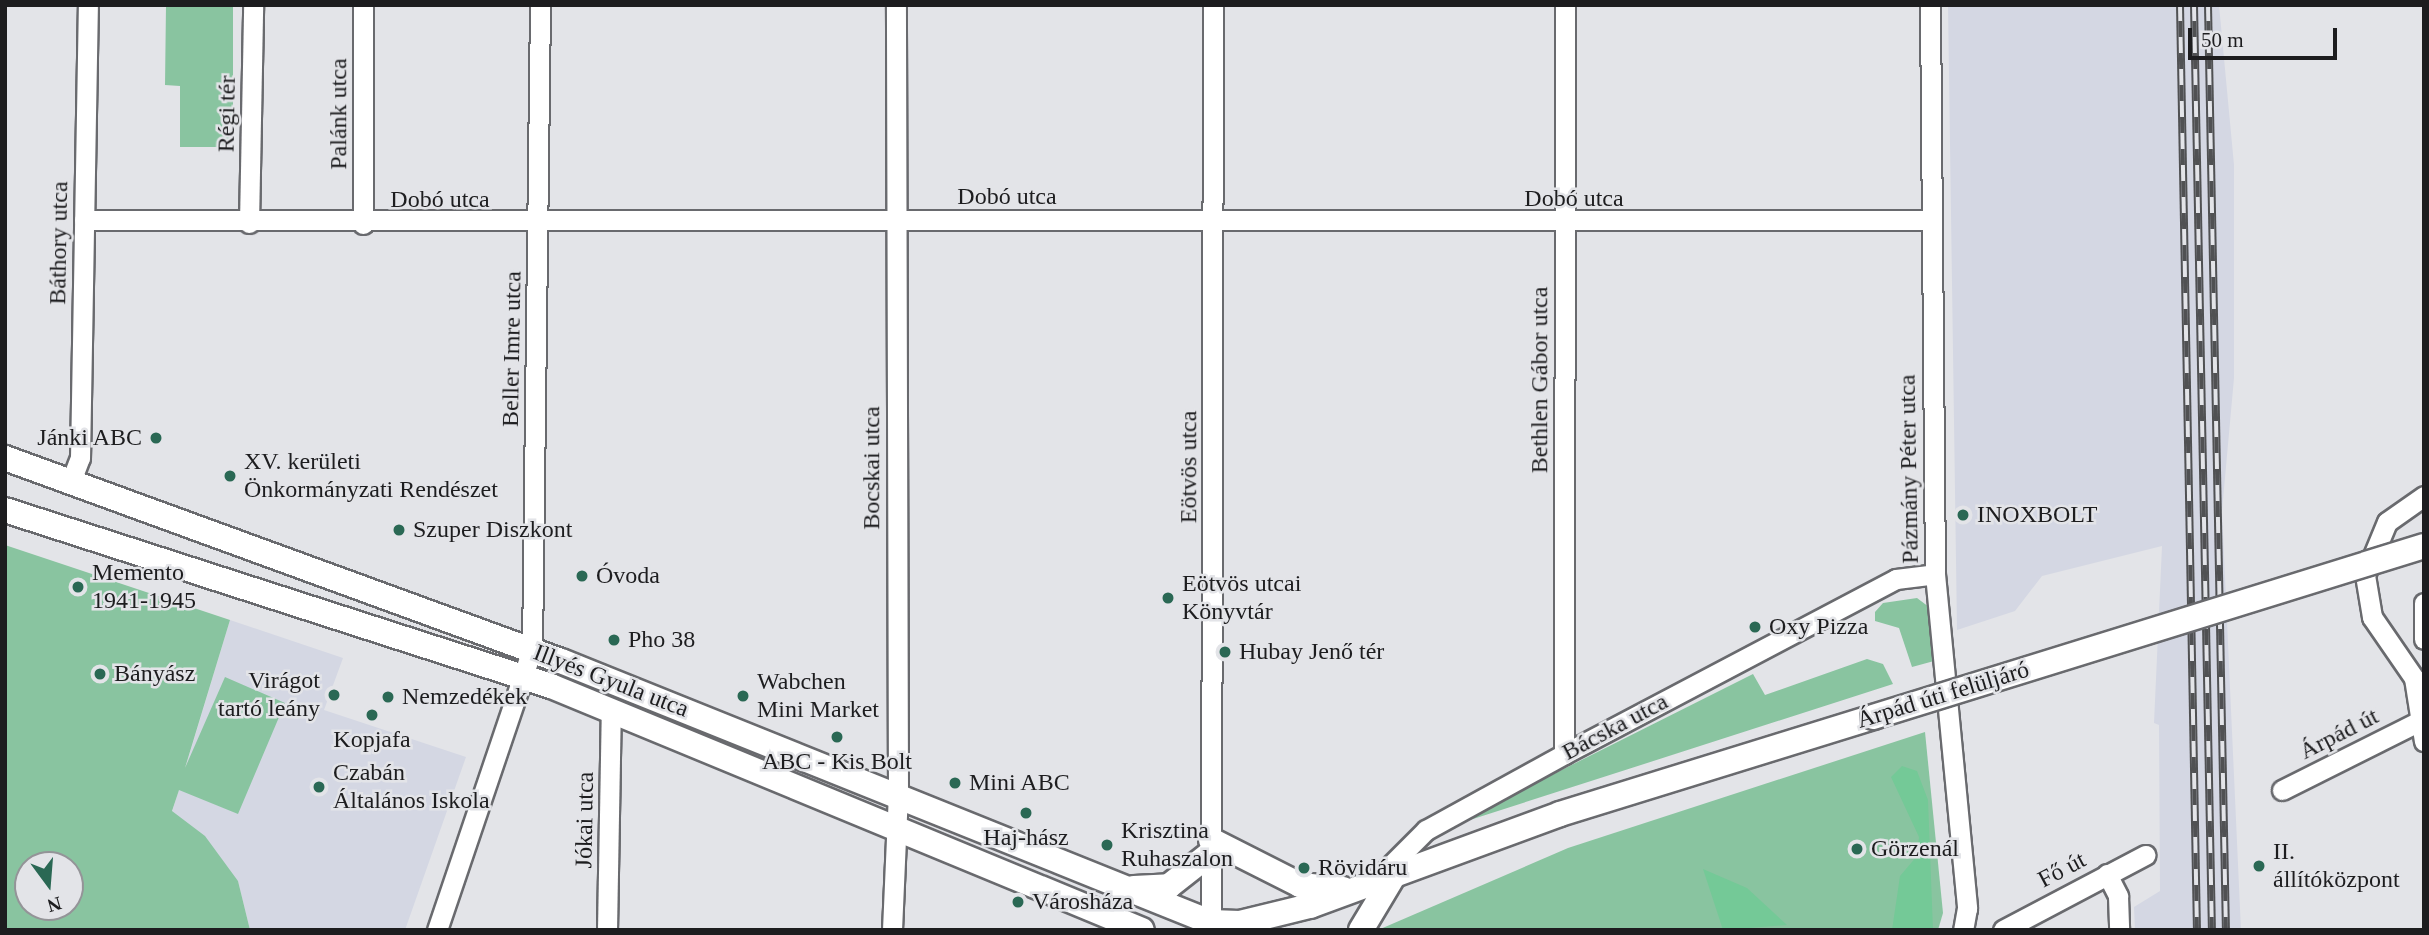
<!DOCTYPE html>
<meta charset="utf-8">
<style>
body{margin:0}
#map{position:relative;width:2429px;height:935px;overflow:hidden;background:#e3e4e8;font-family:Georgia,serif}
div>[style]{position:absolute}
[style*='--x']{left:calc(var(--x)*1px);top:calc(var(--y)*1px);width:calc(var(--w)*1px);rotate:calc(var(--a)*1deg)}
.built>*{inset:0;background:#d4d7e3}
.green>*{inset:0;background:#89c4a0}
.forest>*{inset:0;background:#74c997}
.roads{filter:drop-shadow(2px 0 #696a6e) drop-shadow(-2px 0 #696a6e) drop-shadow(0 2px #696a6e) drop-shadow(0 -2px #696a6e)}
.minor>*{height:19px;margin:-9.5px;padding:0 9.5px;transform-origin:9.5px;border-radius:9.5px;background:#fff}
.major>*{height:24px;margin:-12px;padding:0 12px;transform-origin:12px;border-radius:12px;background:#fff}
.rail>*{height:8px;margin-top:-4px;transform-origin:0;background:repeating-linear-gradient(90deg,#e3e4e8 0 16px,#505153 0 32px);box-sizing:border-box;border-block:2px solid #505153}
.bridges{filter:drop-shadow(2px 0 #696a6e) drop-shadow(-2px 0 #696a6e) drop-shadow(0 2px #696a6e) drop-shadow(0 -2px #696a6e)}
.major-bridge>*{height:24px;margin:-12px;padding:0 12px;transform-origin:12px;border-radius:12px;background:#fff}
.dots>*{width:19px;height:19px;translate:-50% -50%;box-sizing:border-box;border:4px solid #e3e4e8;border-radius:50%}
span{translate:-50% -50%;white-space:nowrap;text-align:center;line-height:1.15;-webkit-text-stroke:5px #e3e4e8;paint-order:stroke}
.street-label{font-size:24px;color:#1d1d1f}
.poi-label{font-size:24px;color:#1d1d1f}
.right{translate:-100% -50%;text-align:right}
.left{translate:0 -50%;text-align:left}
.frame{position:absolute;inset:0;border:7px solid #1d1d1f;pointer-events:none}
.north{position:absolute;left:14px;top:851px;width:70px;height:70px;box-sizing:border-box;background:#e3e4e8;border:2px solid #949498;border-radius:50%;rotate:164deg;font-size:19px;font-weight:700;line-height:28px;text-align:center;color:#1d1d1f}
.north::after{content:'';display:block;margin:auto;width:24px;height:32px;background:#2a6854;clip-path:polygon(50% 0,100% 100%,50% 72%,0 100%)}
.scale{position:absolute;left:2188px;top:28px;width:149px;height:32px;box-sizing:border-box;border:4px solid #1d1d1f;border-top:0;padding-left:9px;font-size:21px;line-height:24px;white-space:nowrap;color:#1d1d1f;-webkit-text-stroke:5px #e3e4e8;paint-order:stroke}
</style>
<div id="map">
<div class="built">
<div style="clip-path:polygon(1948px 5px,2219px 5px,2234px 165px,2234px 378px,2222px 511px,2241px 930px,2135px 930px,2134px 907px,2160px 891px,2159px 725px,2154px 723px,2162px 546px,2042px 576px,2015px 611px,1957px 630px)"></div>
<div style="clip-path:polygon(230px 620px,343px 658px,324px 710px,466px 757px,405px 930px,250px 930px,238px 881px,172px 812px)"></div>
</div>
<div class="green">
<div style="clip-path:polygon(166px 5px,233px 5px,233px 147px,180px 147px,180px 86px,165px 85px)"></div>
<div style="clip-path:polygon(evenodd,5px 545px,230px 620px,185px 768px,225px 677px,285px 703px,238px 814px,179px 790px,172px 811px,205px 836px,238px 881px,250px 930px,5px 930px,5px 545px,28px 865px,70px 865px,70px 907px,28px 907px,28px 865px)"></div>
<div style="clip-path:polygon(1917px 598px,1929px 607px,1934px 661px,1912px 667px,1899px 628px,1875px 621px,1875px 612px,1883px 603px)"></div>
<div style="clip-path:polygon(1867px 659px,1883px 664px,1893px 684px,1448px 827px,1753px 674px,1765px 695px)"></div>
<div style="clip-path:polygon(1925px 732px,1943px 913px,1938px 930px,1378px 930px,1568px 848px)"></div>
</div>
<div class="forest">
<div style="clip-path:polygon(1902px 766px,1917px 771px,1928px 800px,1933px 930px,1892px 930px,1900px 876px,1917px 856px,1919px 837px,1891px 777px)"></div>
<div style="clip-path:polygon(1703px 869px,1747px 888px,1787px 925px,1723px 930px)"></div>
</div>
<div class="roads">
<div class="minor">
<div style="--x:1930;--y:5;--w:569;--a:89.5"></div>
<div style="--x:1935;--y:574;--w:336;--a:84.5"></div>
<div style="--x:1967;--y:908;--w:22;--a:100"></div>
<div style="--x:84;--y:220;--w:1847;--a:0"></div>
<div style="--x:249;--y:223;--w:218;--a:-88.9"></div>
<div style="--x:363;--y:224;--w:219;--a:-90"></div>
<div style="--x:71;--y:481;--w:25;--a:-69"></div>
<div style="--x:80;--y:458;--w:453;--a:-89"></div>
<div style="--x:2424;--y:496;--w:45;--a:144.9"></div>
<div style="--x:2387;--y:522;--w:57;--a:112.5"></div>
<div style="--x:2365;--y:575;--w:43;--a:80.5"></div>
<div style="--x:2372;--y:617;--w:74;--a:55.5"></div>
<div style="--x:2414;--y:678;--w:64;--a:81"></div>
<div style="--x:2424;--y:603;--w:36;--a:90"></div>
<div style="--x:1564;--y:754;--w:749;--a:-89.92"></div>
<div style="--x:2282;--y:790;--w:159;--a:-26.6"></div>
<div style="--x:2107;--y:874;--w:25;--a:63"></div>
<div style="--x:2118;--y:896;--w:34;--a:88"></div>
<div style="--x:1376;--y:880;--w:71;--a:-45"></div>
<div style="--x:1426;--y:830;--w:158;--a:-28.8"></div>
<div style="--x:1564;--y:754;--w:375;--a:-27.8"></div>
<div style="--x:1896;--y:579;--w:39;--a:-7"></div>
<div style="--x:437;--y:930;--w:296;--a:-71.3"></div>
<div style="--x:532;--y:650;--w:645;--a:-89.29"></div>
<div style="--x:607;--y:930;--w:219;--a:-89"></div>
<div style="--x:892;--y:930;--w:138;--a:-87.5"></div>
<div style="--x:898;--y:792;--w:787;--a:-90.15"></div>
<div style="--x:1211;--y:930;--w:925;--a:-89.88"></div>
<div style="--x:2003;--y:930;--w:161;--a:-27.8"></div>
</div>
<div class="major">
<div style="--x:5;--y:458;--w:592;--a:20.06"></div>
<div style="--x:561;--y:661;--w:700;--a:21.91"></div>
<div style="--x:1210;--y:922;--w:30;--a:2"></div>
<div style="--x:1240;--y:923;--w:72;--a:-13.7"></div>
<div style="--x:1310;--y:906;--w:266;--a:-20.2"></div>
<div style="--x:1560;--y:814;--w:328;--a:-17.2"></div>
<div style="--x:5;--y:510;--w:574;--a:17.87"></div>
<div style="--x:551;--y:686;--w:639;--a:22.43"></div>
<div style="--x:1211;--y:840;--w:100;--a:26.8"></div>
<div style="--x:1300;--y:885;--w:43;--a:5.3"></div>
<div style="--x:1134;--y:888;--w:35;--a:-3"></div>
<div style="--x:1169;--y:886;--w:53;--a:-38.2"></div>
<div style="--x:1361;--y:930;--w:64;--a:-59"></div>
</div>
</div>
<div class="rail">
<div style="--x:2180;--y:5;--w:925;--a:88.95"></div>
<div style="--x:2194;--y:5;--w:925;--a:88.89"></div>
<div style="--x:2208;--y:5;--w:925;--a:88.89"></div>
</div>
<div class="bridges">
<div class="major-bridge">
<div style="--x:1873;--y:717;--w:577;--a:-17.24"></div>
</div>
</div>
<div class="dots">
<div style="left:156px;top:438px;background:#2a6854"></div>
<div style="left:230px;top:476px;background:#2a6854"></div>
<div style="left:1963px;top:515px;background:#2a6854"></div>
<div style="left:399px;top:530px;background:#2a6854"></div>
<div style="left:582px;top:576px;background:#2a6854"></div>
<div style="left:78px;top:587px;background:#2a6854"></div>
<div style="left:1168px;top:598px;background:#2a6854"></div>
<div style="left:1755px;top:627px;background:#2a6854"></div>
<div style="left:614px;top:640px;background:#2a6854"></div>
<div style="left:1225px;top:652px;background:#2a6854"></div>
<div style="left:100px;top:674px;background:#2a6854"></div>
<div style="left:334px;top:695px;background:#2a6854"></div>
<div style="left:743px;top:696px;background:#2a6854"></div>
<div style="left:388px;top:697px;background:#2a6854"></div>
<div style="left:372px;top:715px;background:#2a6854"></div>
<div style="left:837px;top:737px;background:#2a6854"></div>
<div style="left:955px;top:783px;background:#2a6854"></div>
<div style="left:319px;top:787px;background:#2a6854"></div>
<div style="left:1026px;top:813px;background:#2a6854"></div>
<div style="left:1107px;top:845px;background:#2a6854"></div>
<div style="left:1857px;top:849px;background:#2a6854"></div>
<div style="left:2259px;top:866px;background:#2a6854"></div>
<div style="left:1304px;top:868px;background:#2a6854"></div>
<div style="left:1018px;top:902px;background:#2a6854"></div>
</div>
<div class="street-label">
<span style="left:227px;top:114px;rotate:-89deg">Régi tér</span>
<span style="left:339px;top:114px;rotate:-90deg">Palánk utca</span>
<span style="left:1007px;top:197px">Dobó utca</span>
<span style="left:1574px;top:199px">Dobó utca</span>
<span style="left:440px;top:200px">Dobó utca</span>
<span style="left:59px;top:243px;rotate:-89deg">Báthory utca</span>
<span style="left:512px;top:349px;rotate:-89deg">Beller Imre utca</span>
<span style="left:1540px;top:380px;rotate:-90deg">Bethlen Gábor utca</span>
<span style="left:1189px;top:467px;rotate:-90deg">Eötvös utca</span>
<span style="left:872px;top:468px;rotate:-90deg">Bocskai utca</span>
<span style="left:1909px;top:469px;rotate:-91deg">Pázmány Péter utca</span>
<span style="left:611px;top:681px;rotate:21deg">Illyés Gyula utca</span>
<span style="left:1943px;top:695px;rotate:-17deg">Árpád úti felüljáró</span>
<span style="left:1615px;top:727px;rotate:-28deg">Bácska utca</span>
<span style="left:2339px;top:734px;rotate:-27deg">Árpád út</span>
<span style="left:585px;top:820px;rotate:-89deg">Jókai utca</span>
<span style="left:2062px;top:870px;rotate:-28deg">Fő út</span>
</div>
<div class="poi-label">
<span class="right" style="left:142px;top:438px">Jánki ABC</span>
<span class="left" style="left:244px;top:476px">XV. kerületi<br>Önkormányzati Rendészet</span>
<span class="left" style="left:1977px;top:515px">INOXBOLT</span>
<span class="left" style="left:413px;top:530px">Szuper Diszkont</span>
<span class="left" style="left:92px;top:587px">Memento<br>1941-1945</span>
<span class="left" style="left:596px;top:576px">Óvoda</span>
<span class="left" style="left:1182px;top:598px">Eötvös utcai<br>Könyvtár</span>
<span class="left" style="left:1769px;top:627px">Oxy Pizza</span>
<span class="left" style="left:628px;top:640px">Pho 38</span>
<span class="left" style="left:1239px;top:652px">Hubay Jenő tér</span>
<span class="left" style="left:114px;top:674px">Bányász</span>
<span class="right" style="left:320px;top:695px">Virágot<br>tartó leány</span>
<span class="left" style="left:757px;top:696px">Wabchen<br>Mini Market</span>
<span class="left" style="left:402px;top:697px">Nemzedékek</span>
<span style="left:372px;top:740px">Kopjafa</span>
<span style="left:837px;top:762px">ABC - Kis Bolt</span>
<span class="left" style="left:333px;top:787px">Czabán<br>Általános Iskola</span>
<span class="left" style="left:969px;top:783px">Mini ABC</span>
<span class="left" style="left:1121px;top:845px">Krisztina<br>Ruhaszalon</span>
<span style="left:1026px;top:838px">Haj-hász</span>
<span class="left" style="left:1871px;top:849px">Görzenál</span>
<span class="left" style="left:2273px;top:866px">II.<br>állítóközpont</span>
<span class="left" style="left:1318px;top:868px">Rövidáru</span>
<span class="left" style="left:1032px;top:902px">Városháza</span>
</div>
<div class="frame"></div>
<div class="north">N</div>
<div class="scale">50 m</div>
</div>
